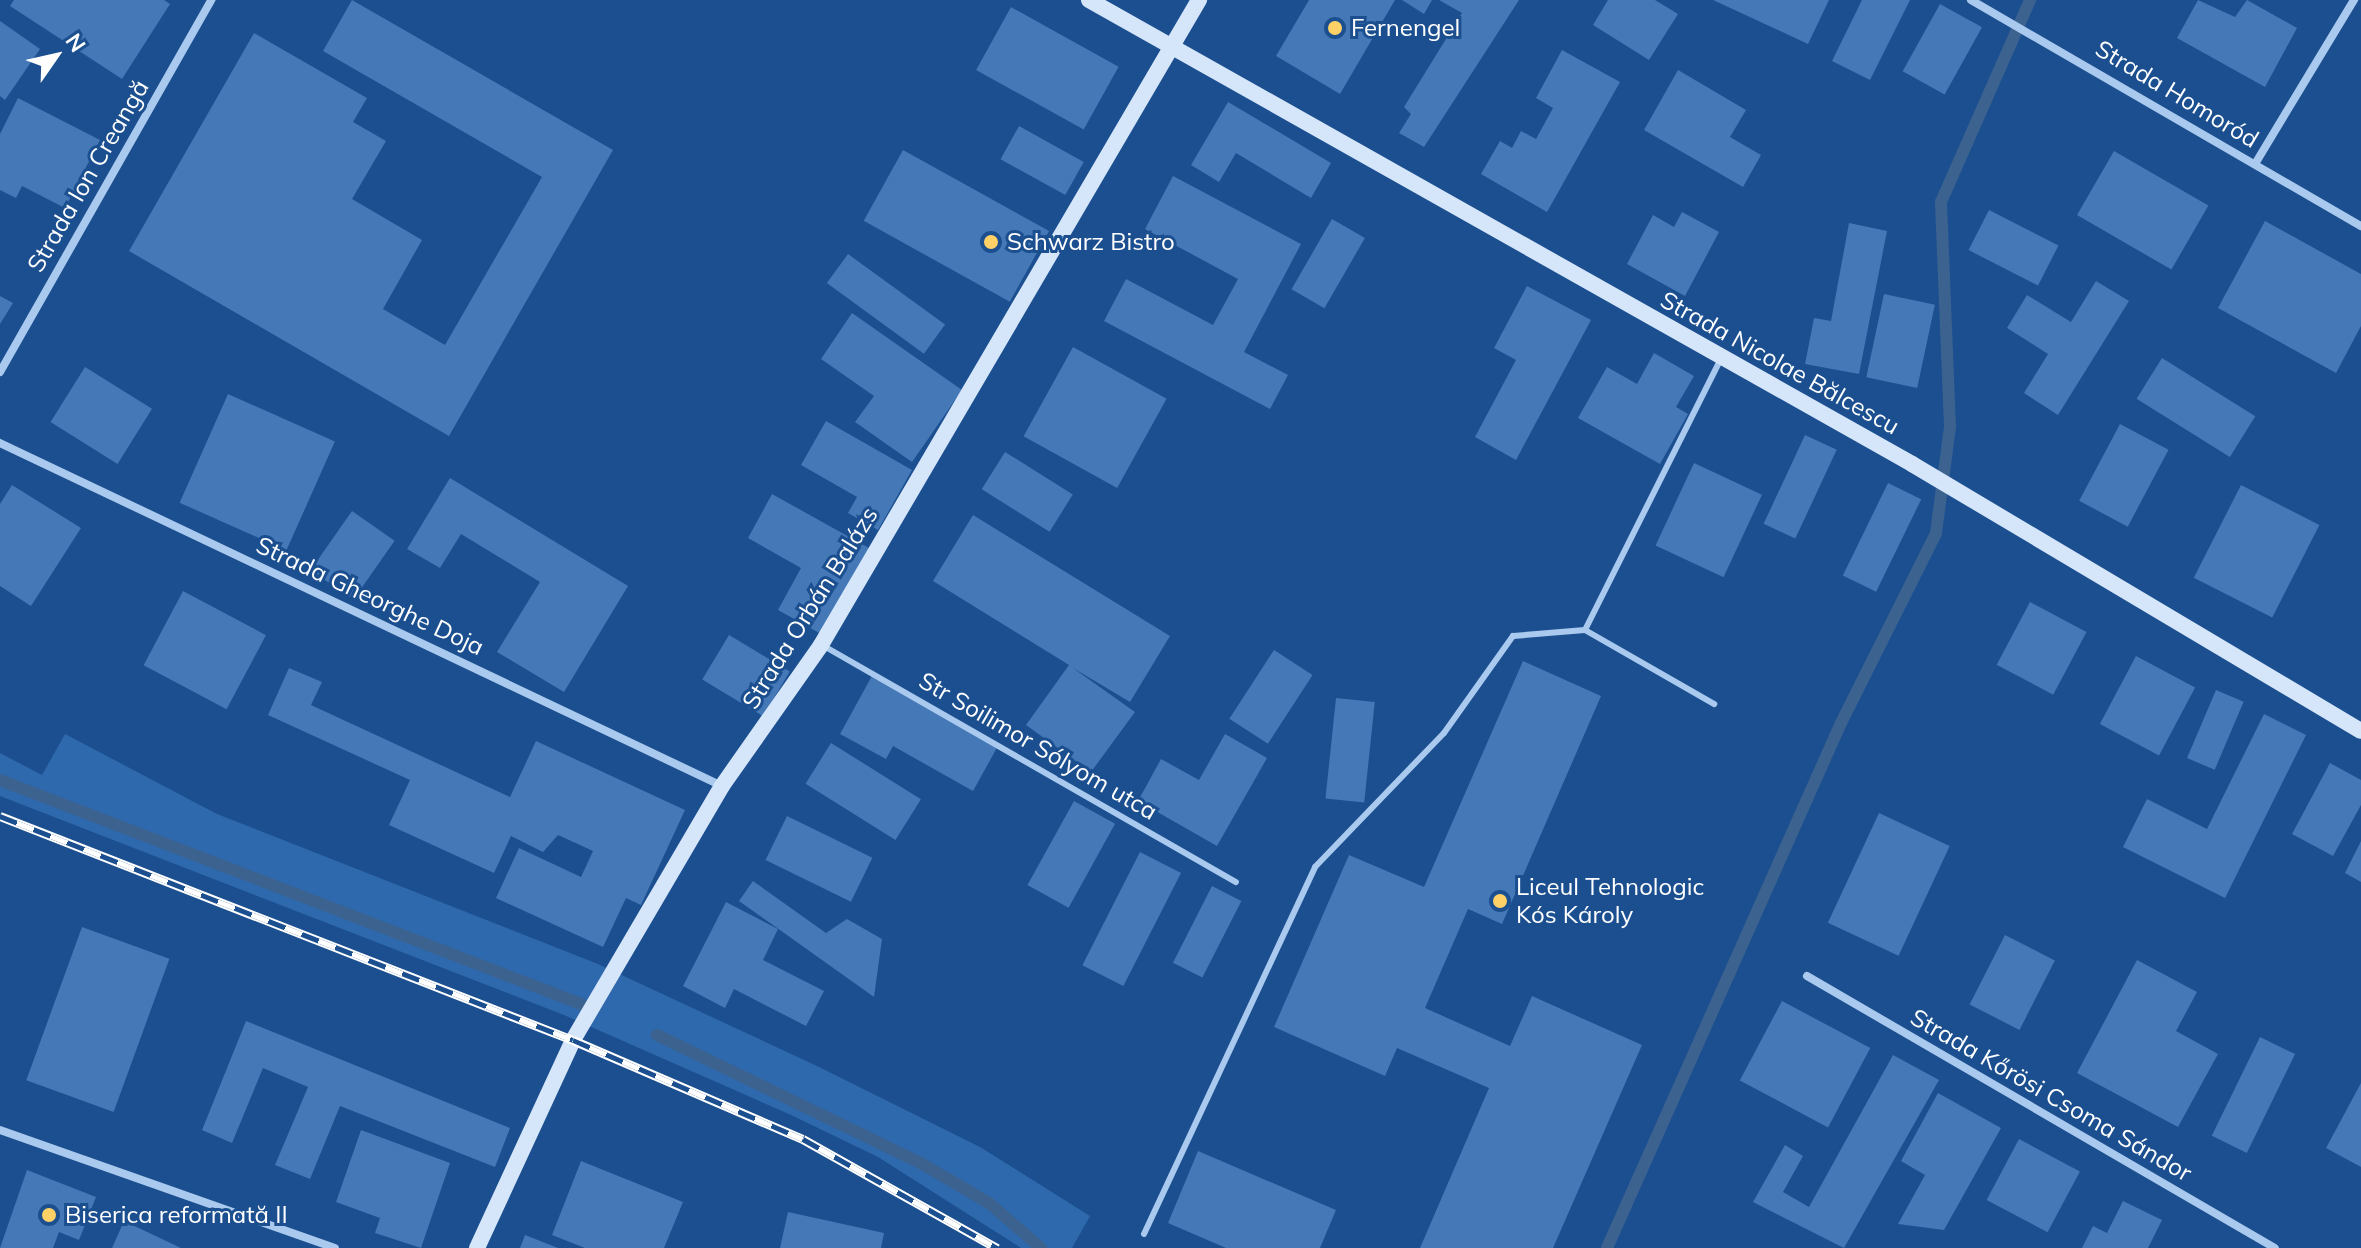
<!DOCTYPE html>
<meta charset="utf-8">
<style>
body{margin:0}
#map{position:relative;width:2361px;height:1248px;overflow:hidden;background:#1b4f8f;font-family:Mulish,sans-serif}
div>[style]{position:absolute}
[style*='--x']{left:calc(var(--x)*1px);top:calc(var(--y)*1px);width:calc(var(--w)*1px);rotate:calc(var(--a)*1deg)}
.green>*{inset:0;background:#2e69ad}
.stream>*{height:12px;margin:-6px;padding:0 6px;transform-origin:6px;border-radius:6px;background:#3c6290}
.building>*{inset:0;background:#4478b7;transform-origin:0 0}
.lane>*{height:6px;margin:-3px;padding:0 3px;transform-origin:3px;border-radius:3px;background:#a9c9ee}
.street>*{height:8px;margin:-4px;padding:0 4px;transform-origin:4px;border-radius:4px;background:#a9c9ee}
.secondary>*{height:16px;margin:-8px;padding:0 8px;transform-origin:8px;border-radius:8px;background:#d6e6fa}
.rail>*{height:9px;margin-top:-4.5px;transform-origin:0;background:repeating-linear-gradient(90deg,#1b4f8f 0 18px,#fff 0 36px);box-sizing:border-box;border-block:2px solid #fff}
.dots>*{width:22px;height:22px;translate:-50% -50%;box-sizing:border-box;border:4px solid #1b4f8f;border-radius:50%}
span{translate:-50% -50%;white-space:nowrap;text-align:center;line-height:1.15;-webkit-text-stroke:6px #1b4f8f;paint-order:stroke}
.poi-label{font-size:24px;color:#fff}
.left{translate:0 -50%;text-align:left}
.street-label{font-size:24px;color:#fff}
.north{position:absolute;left:16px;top:16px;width:80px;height:80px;-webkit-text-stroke:6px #1b4f8f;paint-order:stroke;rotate:56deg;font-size:22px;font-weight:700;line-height:32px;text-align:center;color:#fff}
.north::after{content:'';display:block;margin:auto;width:28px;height:36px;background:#fff;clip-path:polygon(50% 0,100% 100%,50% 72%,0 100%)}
</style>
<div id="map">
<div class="green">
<div style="clip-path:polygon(65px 734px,217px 814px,598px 964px,817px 1066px,980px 1147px,1090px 1216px,1072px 1248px,1021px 1248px,878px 1157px,791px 1115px,564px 1015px,0 796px,0 753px,42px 775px)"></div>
</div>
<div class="stream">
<div style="--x:0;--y:780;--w:623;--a:21.08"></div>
<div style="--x:657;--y:1035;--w:291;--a:25.9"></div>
<div style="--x:919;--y:1162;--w:81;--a:30.4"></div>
<div style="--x:989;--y:1203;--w:69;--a:40.9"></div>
<div style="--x:1607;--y:1248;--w:575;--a:-65.98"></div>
<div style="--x:1841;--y:723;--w:212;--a:-63.4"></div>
<div style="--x:1936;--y:533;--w:107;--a:-82.5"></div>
<div style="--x:1950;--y:427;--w:225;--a:-92.3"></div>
<div style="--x:1941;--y:202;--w:221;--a:-66.2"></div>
</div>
<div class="building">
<div style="clip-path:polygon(14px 0,164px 0,170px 4px,122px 79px,10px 6px)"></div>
<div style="clip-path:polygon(352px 0,613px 150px,449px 436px,129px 251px,254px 33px,367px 98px,353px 122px,386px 141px,352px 199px,422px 240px,383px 309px,445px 345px,542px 177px,323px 51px)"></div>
<div style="clip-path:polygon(1309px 0,1395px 0,1340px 94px,1276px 56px)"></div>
<div style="clip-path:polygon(1402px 0,1432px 0,1424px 14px)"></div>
<div style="clip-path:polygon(1439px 0,1519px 0,1424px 147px,1399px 133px,1411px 114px,1404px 107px,1462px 13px)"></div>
<div style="clip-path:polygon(1608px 0,1655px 0,1678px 14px,1649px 60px,1593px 25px)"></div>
<div style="clip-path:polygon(1713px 0,1829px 0,1808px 44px)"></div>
<div style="clip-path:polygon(1862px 0,1910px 0,1870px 80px,1832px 61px)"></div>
<div style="clip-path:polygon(2198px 0,2235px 17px,2247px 0,2297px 28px,2265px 87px,2177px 38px)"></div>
<div style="left:1940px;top:4px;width:48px;height:77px;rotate:29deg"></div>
<div style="left:1011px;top:7px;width:123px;height:72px;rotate:29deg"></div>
<div style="clip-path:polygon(0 21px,40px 49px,5px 100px,0 96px)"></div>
<div style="clip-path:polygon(1562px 50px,1620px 82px,1547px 212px,1481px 174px,1500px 141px,1512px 148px,1521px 131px,1536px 139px,1553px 108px,1536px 98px)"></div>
<div style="clip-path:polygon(1678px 70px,1746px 110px,1730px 137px,1761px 155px,1743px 187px,1644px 130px)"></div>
<div style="clip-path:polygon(18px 98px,100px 140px,65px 208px,22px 186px,16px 198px,0 190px,0 134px)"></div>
<div style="clip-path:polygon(1228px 102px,1331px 163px,1311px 198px,1236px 153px,1219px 182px,1191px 165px)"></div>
<div style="left:1019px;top:126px;width:74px;height:38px;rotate:29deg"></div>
<div style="left:903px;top:150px;width:167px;height:81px;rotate:29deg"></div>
<div style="left:2114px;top:151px;width:109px;height:74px;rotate:30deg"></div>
<div style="clip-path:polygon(1173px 176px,1301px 244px,1244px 352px,1288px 375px,1270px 409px,1104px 321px,1126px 279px,1213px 325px,1238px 279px,1145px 229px)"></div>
<div style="left:1989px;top:210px;width:78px;height:45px;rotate:27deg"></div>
<div style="clip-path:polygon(1682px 212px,1719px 232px,1685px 296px,1627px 264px,1653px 215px,1674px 227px)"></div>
<div style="left:1332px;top:219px;width:38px;height:81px;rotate:30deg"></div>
<div style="clip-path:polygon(2265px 221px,2361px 274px,2361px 326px,2336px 373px,2218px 308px)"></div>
<div style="clip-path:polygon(1849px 223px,1887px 231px,1859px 374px,1805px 364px,1814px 318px,1831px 321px)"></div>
<div style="left:848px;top:254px;width:120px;height:36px;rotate:36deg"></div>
<div style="clip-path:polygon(2096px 281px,2129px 301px,2058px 415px,2024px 393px,2048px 354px,2007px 328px,2027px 295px,2071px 322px)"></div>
<div style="clip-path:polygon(1527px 286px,1591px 320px,1516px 460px,1475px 437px,1516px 360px,1494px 348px)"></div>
<div style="left:1884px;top:294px;width:52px;height:85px;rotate:12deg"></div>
<div style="clip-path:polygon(0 296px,13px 303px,0 324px)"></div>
<div style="clip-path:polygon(852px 313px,962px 390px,912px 462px,855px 422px,874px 396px,821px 359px)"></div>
<div style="left:1073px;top:347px;width:107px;height:102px;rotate:29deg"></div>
<div style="clip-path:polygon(1654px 353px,1694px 376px,1676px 407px,1688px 414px,1660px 464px,1578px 418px,1607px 367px,1637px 384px)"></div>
<div style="left:2162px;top:358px;width:110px;height:48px;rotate:32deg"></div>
<div style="left:85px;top:367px;width:79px;height:65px;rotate:32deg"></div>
<div style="left:228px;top:394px;width:117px;height:119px;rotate:24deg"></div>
<div style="clip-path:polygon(826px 421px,912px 470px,878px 530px,848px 513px,857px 497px,801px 465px)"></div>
<div style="left:2120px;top:424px;width:55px;height:87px;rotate:28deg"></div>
<div style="left:1805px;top:435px;width:35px;height:98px;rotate:25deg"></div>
<div style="left:1005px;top:452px;width:80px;height:44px;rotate:32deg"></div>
<div style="left:1694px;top:463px;width:75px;height:91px;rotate:25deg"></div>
<div style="clip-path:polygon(450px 478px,628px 586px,564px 692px,497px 652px,540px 582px,461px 534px,440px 568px,407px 549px)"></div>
<div style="left:1888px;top:483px;width:37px;height:103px;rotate:26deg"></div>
<div style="clip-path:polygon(12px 485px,81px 528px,31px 606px,0 586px,0 504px)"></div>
<div style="left:2241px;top:485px;width:88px;height:104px;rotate:27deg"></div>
<div style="clip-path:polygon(772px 494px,869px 548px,821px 634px,778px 610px,801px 568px,748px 538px)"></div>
<div style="left:352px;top:511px;width:52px;height:72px;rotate:35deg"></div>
<div style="clip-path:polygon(973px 515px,1170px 636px,1130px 702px,1073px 668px,1135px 712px,1091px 772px,1026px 725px,1069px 665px,933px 581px)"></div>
<div style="left:183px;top:591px;width:94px;height:84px;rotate:28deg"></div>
<div style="left:2030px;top:602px;width:64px;height:71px;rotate:28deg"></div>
<div style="left:729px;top:635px;width:71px;height:52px;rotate:31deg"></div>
<div style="left:1274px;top:650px;width:46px;height:82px;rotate:33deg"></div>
<div style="left:2136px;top:656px;width:67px;height:77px;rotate:28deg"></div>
<div style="clip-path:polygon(1523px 661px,1601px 696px,1502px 924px,1468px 909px,1425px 1008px,1510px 1046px,1532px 996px,1642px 1045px,1553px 1248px,1420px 1248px,1489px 1088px,1397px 1048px,1385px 1076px,1274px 1027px,1349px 855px,1424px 887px)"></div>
<div style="clip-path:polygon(289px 668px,322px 682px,311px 705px,510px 797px,536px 741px,685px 810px,641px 905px,626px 898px,603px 947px,496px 898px,519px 848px,581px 877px,593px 851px,558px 835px,543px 852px,511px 836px,494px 873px,389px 825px,410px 780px,268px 715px)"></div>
<div style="clip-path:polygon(873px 674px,999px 744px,973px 791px,893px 746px,886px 759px,840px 734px)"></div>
<div style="left:2216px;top:690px;width:30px;height:74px;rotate:23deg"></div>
<div style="left:1336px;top:698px;width:39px;height:101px;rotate:6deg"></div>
<div style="clip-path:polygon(2264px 714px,2306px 735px,2225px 898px,2123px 847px,2147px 799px,2207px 829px)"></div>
<div style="clip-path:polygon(1225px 734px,1267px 758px,1217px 846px,1138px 801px,1161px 759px,1199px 780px)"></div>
<div style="left:831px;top:743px;width:106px;height:48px;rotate:32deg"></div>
<div style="clip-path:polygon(2330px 763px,2361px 780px,2361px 805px,2333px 856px,2292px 834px)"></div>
<div style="left:1074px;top:801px;width:47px;height:96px;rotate:29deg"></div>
<div style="left:1879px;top:813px;width:78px;height:121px;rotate:25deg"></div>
<div style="left:787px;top:816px;width:95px;height:49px;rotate:26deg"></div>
<div style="clip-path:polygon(2361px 841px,2361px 882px,2345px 873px)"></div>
<div style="left:1140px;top:852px;width:46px;height:127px;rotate:27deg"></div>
<div style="clip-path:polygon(753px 881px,826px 933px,847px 919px,882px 939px,874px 997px,739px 901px)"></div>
<div style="left:1212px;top:886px;width:33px;height:86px;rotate:27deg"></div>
<div style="clip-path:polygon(726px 902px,778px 929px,763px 960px,824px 991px,806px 1026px,734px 989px,725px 1008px,683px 986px)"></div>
<div style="left:82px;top:927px;width:93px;height:163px;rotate:20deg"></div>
<div style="left:2005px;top:935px;width:56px;height:78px;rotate:27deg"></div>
<div style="clip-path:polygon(2137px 960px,2197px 992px,2176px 1031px,2218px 1054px,2178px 1127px,2077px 1073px)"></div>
<div style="left:1782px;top:1001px;width:100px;height:90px;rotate:28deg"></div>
<div style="clip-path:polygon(246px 1021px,510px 1128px,495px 1167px,340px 1106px,310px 1179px,275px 1165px,308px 1087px,263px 1068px,232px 1143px,202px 1130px)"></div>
<div style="left:2260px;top:1037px;width:39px;height:110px;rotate:26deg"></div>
<div style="clip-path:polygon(1893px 1055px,1939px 1080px,1844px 1248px,1753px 1202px,1785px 1145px,1803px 1156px,1783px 1192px,1809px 1207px)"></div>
<div style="clip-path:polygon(2361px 1083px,2361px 1167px,2326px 1148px)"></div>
<div style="clip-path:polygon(1938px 1093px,2001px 1128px,1944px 1230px,1898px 1224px,1925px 1175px,1901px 1161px)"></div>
<div style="clip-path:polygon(361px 1130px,450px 1163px,421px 1248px,375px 1233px,380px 1218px,336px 1202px)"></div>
<div style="left:2019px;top:1139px;width:69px;height:69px;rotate:28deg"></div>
<div style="clip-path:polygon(1198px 1151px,1336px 1210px,1320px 1248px,1226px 1248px,1168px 1223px)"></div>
<div style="clip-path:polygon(581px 1161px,683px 1202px,664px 1248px,585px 1248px,552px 1235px)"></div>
<div style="clip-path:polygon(27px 1170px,96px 1197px,79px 1240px,59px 1232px,53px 1248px,0 1248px)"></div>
<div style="clip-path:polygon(2123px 1201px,2162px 1220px,2148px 1248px,2082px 1248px,2093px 1226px,2107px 1233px)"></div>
<div style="clip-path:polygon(788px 1212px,884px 1233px,881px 1248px,780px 1248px)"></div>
<div style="clip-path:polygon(124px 1221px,181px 1248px,112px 1248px)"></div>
<div style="clip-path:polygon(525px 1235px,558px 1248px,520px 1248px)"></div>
</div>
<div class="lane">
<div style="--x:1585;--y:630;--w:305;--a:-63.4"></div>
<div style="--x:822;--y:645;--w:477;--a:29.8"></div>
<div style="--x:1144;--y:1234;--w:405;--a:-65"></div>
<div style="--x:1315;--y:867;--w:186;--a:-46.1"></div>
<div style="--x:1444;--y:733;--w:119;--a:-54.6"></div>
<div style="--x:1513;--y:636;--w:72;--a:-4.8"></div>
<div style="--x:1585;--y:630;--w:149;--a:29.8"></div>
</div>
<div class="street">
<div style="--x:1971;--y:0;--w:451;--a:30.1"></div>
<div style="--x:2255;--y:164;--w:192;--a:-58.9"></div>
<div style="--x:0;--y:372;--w:428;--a:-60.4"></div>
<div style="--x:0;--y:443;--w:799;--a:25.41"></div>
<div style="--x:1807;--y:976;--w:541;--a:30.17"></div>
<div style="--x:0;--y:1130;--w:355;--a:19.4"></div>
</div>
<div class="secondary">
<div style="--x:1089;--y:0;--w:945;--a:29.41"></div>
<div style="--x:1912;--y:464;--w:522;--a:30.74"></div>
<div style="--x:477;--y:1248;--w:229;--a:-65.2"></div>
<div style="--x:573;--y:1040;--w:294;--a:-59.6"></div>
<div style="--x:722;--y:786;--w:172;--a:-54.9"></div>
<div style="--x:821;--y:645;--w:748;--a:-59.63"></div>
</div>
<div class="rail">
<div style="--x:0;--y:816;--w:615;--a:21.35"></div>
<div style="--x:573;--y:1040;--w:250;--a:23.3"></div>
<div style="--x:803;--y:1139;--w:223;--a:29.3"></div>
</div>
<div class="dots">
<div style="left:1335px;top:28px;background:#ffd166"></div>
<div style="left:991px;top:242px;background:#ffd166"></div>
<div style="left:1500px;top:901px;background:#ffd166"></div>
<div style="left:49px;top:1215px;background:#ffd166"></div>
</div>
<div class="poi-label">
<span class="left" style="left:1351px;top:28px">Fernengel</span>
<span class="left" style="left:1007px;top:242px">Schwarz Bistro</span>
<span class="left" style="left:1516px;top:901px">Liceul Tehnologic<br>Kós Károly</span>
<span class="left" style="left:65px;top:1215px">Biserica reformată II</span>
</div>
<div class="street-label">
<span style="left:2177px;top:94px;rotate:31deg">Strada Homoród</span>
<span style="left:88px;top:176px;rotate:-60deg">Strada Ion Creangă</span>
<span style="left:1780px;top:363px;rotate:29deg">Strada Nicolae Bălcescu</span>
<span style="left:370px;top:596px;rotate:25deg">Strada Gheorghe Doja</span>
<span style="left:810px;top:608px;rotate:-58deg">Strada Orbán Balázs</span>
<span style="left:1038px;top:746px;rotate:30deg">Str Soilimor Sólyom utca</span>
<span style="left:2051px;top:1095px;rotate:30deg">Strada Kőrösi Csoma Sándor</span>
</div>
<div class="north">N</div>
</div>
